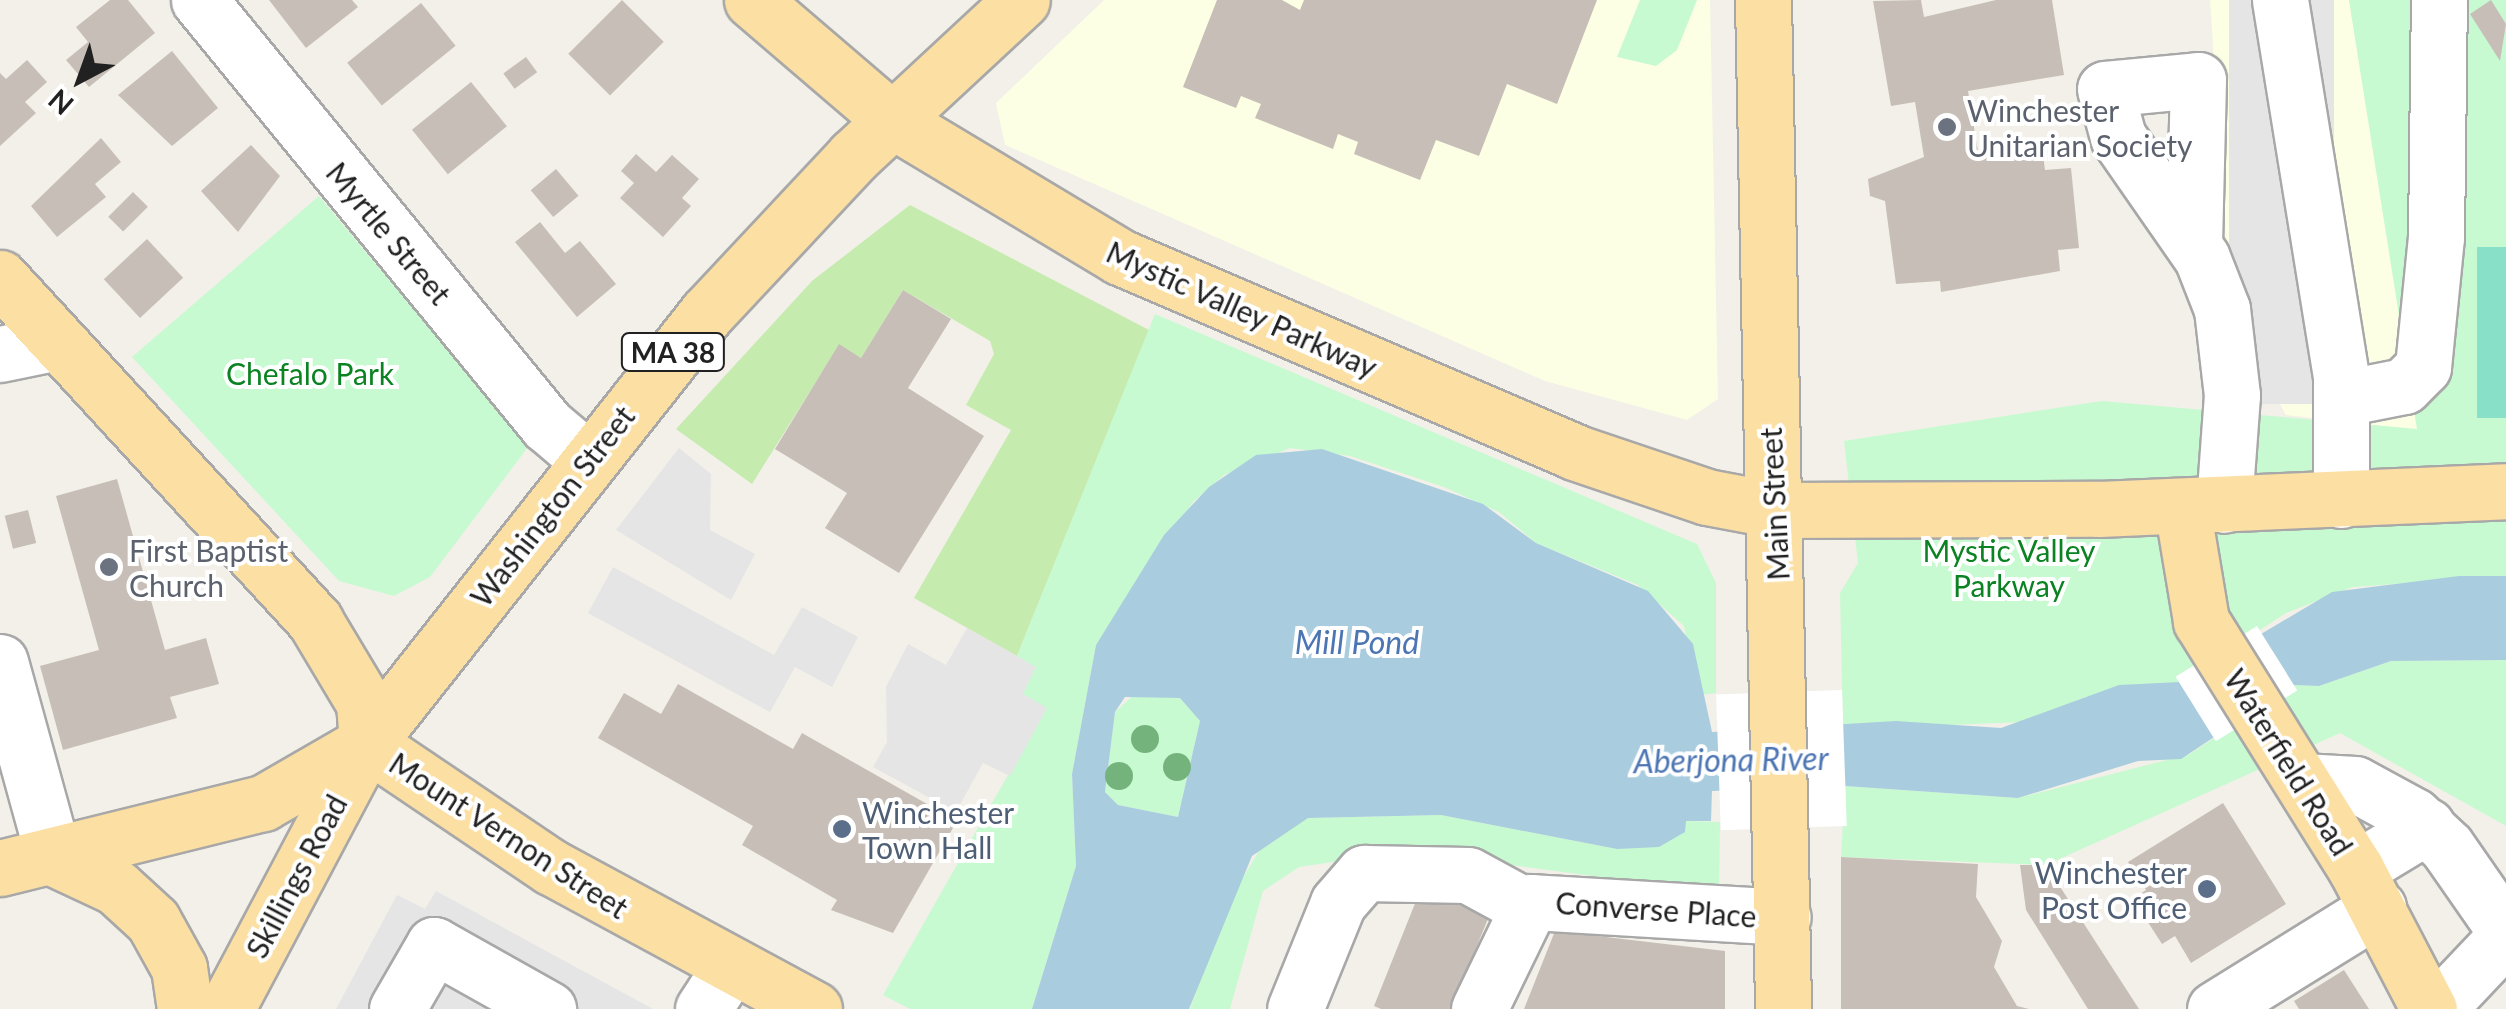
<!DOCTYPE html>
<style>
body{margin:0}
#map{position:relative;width:2506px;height:1009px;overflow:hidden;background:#f2f0e8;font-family:Lato,sans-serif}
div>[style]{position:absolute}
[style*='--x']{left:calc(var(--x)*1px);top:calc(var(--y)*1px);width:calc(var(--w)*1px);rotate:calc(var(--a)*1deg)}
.education>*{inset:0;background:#fcffe4}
.grass>*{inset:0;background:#c6ebaf}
.park>*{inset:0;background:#c7fad1}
.pitch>*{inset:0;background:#87e0c7;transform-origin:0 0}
.parking>*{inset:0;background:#e5e5e5;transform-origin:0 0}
.water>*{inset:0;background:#a9cddf}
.pier>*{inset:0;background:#fff;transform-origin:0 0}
.building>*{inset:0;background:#c7bfb7;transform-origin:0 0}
.roads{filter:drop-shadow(2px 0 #a8a8a8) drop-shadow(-2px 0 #a8a8a8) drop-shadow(0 2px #a8a8a8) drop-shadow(0 -2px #a8a8a8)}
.minor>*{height:55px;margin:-27.5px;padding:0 27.5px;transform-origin:27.5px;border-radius:27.5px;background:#fff}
.major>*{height:55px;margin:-27.5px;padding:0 27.5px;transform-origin:27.5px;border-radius:27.5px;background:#fcdfa3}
.trees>*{width:28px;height:28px;margin:-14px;border-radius:50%;background:#74b47c}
.dots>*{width:28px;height:28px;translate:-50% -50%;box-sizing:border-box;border:5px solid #fff;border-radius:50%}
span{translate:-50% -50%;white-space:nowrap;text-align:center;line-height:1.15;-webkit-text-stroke:8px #fff;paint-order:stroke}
.shield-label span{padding:2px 8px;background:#fff;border:2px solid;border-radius:8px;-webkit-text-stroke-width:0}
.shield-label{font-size:28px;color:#212121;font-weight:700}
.worship-label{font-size:30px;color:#5b616d}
.left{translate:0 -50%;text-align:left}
.street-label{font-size:30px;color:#212121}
.park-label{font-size:30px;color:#0c8323}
.service-label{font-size:30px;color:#4e5e75}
.right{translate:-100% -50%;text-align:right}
.water-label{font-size:32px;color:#4c75b3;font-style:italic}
.north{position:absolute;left:30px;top:30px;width:100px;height:100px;-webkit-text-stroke:8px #fff;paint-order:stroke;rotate:221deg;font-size:28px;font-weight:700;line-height:40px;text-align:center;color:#212121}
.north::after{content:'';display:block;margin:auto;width:35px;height:45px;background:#212121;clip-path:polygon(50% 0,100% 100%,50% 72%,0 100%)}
</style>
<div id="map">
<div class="education">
<div style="clip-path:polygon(1104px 0,1710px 0,1718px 399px,1687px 420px,1545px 381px,1005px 145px,996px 103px)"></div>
<div style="clip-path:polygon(2210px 0,2349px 0,2418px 430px,2286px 415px,2269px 385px,2226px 244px)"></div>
</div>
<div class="grass">
<div style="clip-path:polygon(910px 205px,1149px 330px,1017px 656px,914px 598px,1011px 430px,966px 405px,994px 354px,990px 341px,903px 290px,861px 358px,839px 345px,752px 484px,676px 429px,812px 281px)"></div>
</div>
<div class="park">
<div style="clip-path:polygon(1640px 0,1697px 0,1677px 50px,1656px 66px,1617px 57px)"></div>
<div style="clip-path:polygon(2349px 0,2506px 0,2506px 576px,2353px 587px,2286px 613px,2180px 682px,2085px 697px,2026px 722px,1843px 729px,1840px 593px,1858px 563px,1844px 441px,2102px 401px,2417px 429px)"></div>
<div style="clip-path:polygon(319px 196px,528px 447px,430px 577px,394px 596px,339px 581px,132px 357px)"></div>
<div style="clip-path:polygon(1155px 314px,1697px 544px,1716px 583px,1716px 693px,1698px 695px,1684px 626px,1638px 585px,1536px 543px,1499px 512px,1444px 487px,1350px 456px,1290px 448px,1224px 475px,1193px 502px,1096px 645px,1072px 774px,1076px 866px,1032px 1009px,910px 1009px,883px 995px,1046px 708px,1023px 694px,1035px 667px,1017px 656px)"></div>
<div style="clip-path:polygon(2506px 660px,2506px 826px,2340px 733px,2046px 865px,1841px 857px,1845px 786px,2018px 798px,2190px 754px,2294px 685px,2319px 686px,2391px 661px)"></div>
<div style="clip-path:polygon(1134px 695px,1180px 698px,1200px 721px,1178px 817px,1118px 805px,1105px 792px,1115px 712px)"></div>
<div style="clip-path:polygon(1441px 815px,1617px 849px,1685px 821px,1720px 822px,1719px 893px,1482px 861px,1359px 858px,1299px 867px,1263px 891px,1230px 1009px,1190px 1009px,1226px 906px,1265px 841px,1308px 818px)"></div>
</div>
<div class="pitch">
<div style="left:2477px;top:247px;width:29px;height:171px"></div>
</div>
<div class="parking">
<div style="left:2229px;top:0;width:105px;height:404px"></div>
<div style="clip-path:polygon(679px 448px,711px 474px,710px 530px,755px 554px,731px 600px,616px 530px)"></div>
<div style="clip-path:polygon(613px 567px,774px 655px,802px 607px,858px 637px,832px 687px,795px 667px,770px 712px,588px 613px)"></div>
<div style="clip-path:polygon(967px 628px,1036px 667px,1023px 694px,1047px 708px,1010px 776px,983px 763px,956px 812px,873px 767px,887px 742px,886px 687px,908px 644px,946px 665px)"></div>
<div style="clip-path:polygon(436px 891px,653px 1009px,336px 1009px,397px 895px,425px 909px)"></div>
</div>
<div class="water">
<div style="clip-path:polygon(evenodd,1322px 449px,1483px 504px,1536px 543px,1648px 591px,1693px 644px,1712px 732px,1896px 721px,2001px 728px,2119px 685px,2180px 682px,2332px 592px,2459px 576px,2506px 576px,2506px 660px,2391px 661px,2319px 686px,2293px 685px,2181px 759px,2138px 761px,2018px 798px,1845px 786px,1712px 791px,1711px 821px,1686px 821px,1685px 832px,1659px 847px,1617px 849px,1441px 815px,1308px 818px,1252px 856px,1189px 1009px,1032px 1009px,1076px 866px,1072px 774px,1096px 645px,1164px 535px,1209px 487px,1256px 455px,1322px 449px,1125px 697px,1180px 698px,1200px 721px,1178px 817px,1118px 805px,1105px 792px,1115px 712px,1125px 697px)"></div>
</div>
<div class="pier">
<div style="left:2257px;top:626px;width:76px;height:96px;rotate:58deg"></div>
<div style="left:1842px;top:690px;width:136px;height:126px;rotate:88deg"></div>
</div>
<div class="building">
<div style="clip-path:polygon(110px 0,128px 0,155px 33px,89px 87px,66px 60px,88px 42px,76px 27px)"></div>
<div style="clip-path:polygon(269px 0,352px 0,358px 7px,306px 48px)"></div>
<div style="left:622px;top:0;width:59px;height:76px;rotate:45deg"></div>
<div style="clip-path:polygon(1217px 0,1282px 0,1300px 10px,1304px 0,1597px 0,1557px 104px,1507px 84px,1479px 156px,1436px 140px,1420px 180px,1354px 154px,1358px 142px,1338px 134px,1333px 149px,1255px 118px,1261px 104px,1241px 96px,1236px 108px,1183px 87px)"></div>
<div style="clip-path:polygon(1921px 0,1924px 17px,1996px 0,2052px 0,2064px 75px,1968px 91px,1979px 158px,2042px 147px,2045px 170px,2071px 168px,2079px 248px,2058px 250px,2060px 271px,1941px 292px,1940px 281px,1896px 284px,1885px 201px,1870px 196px,1868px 179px,1924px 157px,1915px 102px,1891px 106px,1873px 1px)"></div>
<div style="clip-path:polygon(2491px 0,2506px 24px,2500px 61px,2470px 14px)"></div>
<div style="left:421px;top:3px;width:55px;height:95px;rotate:51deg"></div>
<div style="clip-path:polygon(172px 51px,218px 108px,172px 146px,118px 95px)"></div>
<div style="left:526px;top:57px;width:19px;height:28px;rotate:54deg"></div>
<div style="clip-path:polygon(27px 60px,47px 82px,25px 102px,36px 113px,0 146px,0 73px,6px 79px)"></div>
<div style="left:471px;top:82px;width:57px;height:76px;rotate:51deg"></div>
<div style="clip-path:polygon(101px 138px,121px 162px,95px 184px,106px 197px,57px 237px,31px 206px)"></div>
<div style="clip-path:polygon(251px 145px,280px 176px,238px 232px,201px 191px)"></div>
<div style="clip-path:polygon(636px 154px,656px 172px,672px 155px,699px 179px,682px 198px,691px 206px,663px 237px,620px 198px,634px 183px,621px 171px)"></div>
<div style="left:556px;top:169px;width:35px;height:33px;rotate:50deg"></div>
<div style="left:133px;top:192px;width:21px;height:35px;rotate:45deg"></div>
<div style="clip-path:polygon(540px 222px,565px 253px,580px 241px,616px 284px,577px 317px,515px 242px)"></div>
<div style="left:147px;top:239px;width:53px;height:59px;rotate:47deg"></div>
<div style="clip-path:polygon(903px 290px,951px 319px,908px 388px,984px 436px,899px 573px,825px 528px,847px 493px,775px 449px,839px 344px,861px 358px)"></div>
<div style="clip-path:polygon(117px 479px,165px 650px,206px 638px,219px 684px,170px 697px,177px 718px,63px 750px,40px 666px,99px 650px,56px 496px)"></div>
<div style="left:28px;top:510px;width:34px;height:24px;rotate:76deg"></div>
<div style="clip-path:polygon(678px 684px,793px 749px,802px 733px,957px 821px,893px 933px,831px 910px,837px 900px,742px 845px,753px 826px,598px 738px,624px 693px,661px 714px)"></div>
<div style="clip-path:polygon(2223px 803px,2286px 904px,2191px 963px,2175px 936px,2162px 944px,2133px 899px,2146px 890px,2128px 862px)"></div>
<div style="clip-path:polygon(1841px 857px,1978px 864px,1976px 897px,2002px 941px,1994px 967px,2017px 1006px,2029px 1009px,1841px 1009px)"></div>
<div style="clip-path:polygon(2020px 865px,2046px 865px,2139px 1009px,2088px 1009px,2026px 910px)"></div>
<div style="clip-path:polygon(1422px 886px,1490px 914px,1451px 1009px,1381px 1009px,1374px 1006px)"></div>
<div style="clip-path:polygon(1555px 931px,1725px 951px,1725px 1009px,1524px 1009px)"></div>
<div style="clip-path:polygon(2344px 970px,2369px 1009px,2299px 1009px,2294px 1001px)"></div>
</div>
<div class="roads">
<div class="minor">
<div style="--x:199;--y:0;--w:549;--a:50.69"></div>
<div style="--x:547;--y:425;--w:51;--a:40.2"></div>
<div style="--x:2280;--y:0;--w:380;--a:80.8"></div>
<div style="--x:2341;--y:375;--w:125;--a:90"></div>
<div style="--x:2194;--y:244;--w:164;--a:-88.6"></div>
<div style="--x:2198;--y:80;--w:93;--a:174.5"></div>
<div style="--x:2105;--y:89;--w:50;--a:74.8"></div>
<div style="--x:2118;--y:137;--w:147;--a:55.2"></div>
<div style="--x:2202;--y:258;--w:55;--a:68.6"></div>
<div style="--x:2222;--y:309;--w:87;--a:83.4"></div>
<div style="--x:2232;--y:395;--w:110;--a:94.2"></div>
<div style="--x:0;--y:354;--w:59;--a:-11.7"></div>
<div style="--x:2343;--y:398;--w:62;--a:-11.1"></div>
<div style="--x:2404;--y:386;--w:27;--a:-45"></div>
<div style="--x:2423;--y:367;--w:131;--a:-84.3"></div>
<div style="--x:2436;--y:237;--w:237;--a:-89.3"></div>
<div style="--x:0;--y:662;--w:203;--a:74.6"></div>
<div style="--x:2302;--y:781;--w:53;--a:3.2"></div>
<div style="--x:2355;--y:784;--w:67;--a:28.5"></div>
<div style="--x:2414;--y:816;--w:45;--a:43.2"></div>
<div style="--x:2447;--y:847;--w:103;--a:55.2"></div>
<div style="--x:2356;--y:869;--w:83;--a:-31.2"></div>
<div style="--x:397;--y:1009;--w:74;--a:-60"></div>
<div style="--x:434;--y:945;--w:131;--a:29.3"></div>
<div style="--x:703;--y:1009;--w:51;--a:-56.9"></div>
<div style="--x:1295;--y:1009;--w:114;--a:-67.9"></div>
<div style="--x:1338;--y:903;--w:40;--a:-49"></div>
<div style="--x:1364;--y:873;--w:104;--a:1.1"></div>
<div style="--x:1468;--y:875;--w:65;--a:28.5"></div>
<div style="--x:1479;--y:1009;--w:119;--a:-64.1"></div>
<div style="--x:1531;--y:902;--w:252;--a:3.4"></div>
<div style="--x:2215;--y:1009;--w:192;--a:-31.8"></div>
<div style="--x:2437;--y:1009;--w:100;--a:-46.6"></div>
</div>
<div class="major">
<div style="--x:752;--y:0;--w:184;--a:40.6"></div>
<div style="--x:892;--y:120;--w:266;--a:31"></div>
<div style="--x:1120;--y:257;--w:494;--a:23.2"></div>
<div style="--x:1574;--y:452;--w:140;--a:18.7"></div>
<div style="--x:1707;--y:497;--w:70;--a:10.7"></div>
<div style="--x:1776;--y:510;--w:323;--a:-0.2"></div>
<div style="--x:2099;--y:509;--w:407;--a:-2.5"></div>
<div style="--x:1763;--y:0;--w:1009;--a:88.86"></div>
<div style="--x:0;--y:278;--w:466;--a:47.4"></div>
<div style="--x:315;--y:621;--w:96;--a:59.1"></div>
<div style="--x:364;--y:703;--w:40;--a:85.7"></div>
<div style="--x:367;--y:743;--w:301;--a:117.9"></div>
<div style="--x:2182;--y:507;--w:116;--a:80.5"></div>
<div style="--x:2201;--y:621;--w:292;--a:58"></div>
<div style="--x:2356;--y:869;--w:158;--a:62.5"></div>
<div style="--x:367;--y:743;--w:222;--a:34"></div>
<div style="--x:551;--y:867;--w:299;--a:28.4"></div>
<div style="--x:54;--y:858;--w:68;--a:25.1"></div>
<div style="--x:116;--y:887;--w:50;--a:42.6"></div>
<div style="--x:153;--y:921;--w:54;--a:61"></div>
<div style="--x:179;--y:968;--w:41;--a:81.7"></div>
<div style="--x:0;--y:868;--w:271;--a:-13.9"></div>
<div style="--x:263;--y:803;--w:120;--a:-30"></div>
<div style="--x:367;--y:743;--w:548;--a:-51.67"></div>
<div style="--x:707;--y:313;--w:215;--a:-46.9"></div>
<div style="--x:854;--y:156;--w:229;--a:-42.9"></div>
</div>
</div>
<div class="trees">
<div style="left:1145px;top:739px"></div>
<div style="left:1177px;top:767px"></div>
<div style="left:1119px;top:776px"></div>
</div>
<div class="dots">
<div style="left:1947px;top:127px;background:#6b7280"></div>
<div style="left:109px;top:567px;background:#6b7280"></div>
<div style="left:842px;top:829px;background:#5c6f8a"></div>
<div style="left:2207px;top:889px;background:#5c6f8a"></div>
</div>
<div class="shield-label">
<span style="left:673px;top:352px">MA 38</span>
</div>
<div class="worship-label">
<span class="left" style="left:1967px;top:127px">Winchester<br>Unitarian Society</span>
<span class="left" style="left:129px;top:567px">First Baptist<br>Church</span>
</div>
<div class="street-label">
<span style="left:389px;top:233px;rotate:50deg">Myrtle Street</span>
<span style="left:1242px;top:309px;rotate:24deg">Mystic Valley Parkway</span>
<span style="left:1774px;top:504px;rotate:-93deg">Main Street</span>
<span style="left:552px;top:506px;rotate:-52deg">Washington Street</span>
<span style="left:2289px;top:762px;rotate:58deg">Waterfield Road</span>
<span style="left:509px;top:835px;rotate:33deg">Mount Vernon Street</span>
<span style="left:296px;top:876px;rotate:-62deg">Skillings Road</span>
<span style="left:1656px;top:909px;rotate:4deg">Converse Place</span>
</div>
<div class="park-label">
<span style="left:310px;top:373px">Chefalo Park</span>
<span style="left:2009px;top:567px">Mystic Valley<br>Parkway</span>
</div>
<div class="service-label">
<span class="left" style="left:862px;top:829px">Winchester<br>Town Hall</span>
<span class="right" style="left:2187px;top:889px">Winchester<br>Post Office</span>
</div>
<div class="water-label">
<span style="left:1357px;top:642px">Mill Pond</span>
<span style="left:1731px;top:760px;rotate:-1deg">Aberjona River</span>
</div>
<div class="north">N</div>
</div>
